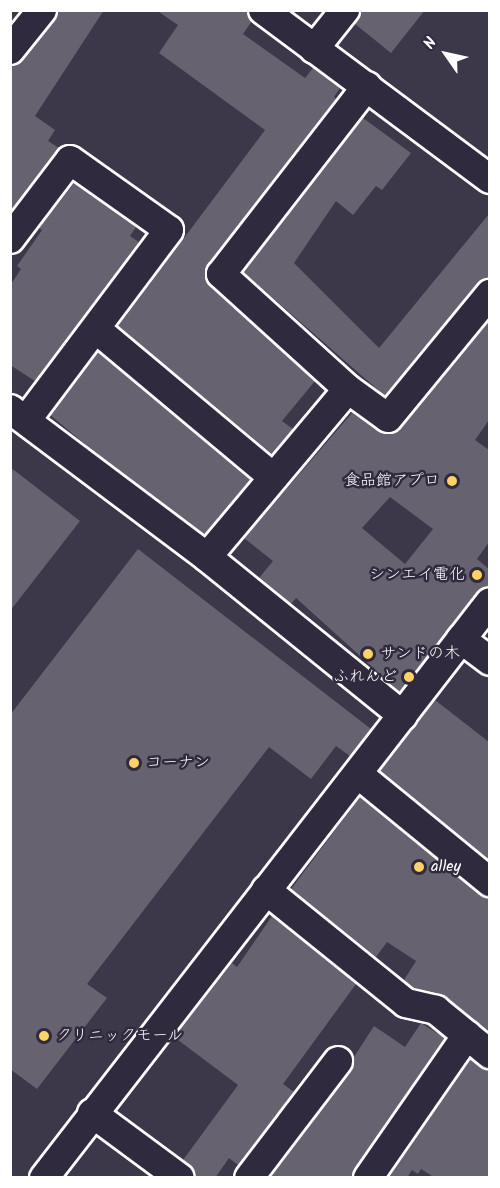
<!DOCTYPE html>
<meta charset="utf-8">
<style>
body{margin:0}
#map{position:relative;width:500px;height:1188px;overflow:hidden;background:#3c3749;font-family:Kalam,"Klee One",sans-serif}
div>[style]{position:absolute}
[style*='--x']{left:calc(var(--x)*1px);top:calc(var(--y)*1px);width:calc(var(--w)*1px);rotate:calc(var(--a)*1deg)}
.building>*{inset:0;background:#666270;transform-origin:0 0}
.roads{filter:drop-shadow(2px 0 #fff) drop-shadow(-2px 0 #fff) drop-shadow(0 2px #fff) drop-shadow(0 -2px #fff)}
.minor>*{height:28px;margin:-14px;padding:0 14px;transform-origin:14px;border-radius:14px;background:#2f2a3d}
.dots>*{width:16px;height:16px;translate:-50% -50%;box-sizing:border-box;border:3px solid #2f2a3d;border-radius:50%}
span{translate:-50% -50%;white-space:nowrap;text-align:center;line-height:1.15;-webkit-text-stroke:5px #2f2a3d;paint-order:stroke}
.poi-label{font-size:16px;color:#fff}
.right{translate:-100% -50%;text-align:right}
.left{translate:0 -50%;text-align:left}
.frame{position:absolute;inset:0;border:12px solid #fff;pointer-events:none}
.north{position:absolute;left:416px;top:24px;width:60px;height:60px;-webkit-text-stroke:4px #2f2a3d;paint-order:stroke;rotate:304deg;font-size:16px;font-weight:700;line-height:24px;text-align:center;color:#fff}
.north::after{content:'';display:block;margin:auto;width:21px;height:27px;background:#fff;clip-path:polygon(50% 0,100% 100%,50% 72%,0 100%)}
</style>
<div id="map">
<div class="building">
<div style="clip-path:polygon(58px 10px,104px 10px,35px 116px,55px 130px,48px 141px,59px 148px,12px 209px,10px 66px,23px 60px)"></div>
<div style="clip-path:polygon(156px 10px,247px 10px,252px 21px,243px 34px,305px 78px,313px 68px,340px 88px,334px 97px,336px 99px,205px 271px,210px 286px,315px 381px,282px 421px,293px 429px,272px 454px,118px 326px,265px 130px,159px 53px,178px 25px)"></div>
<div style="clip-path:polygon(361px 10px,425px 10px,391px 53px,355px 24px)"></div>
<div style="clip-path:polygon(363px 118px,411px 153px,382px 190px,376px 186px,353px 215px,336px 201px,294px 263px,379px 348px,489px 214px,489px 278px,477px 284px,385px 396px,243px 272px)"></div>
<div style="clip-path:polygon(74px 183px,136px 227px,130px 236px,139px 242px,35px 381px,10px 365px,11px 284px,21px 269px,17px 266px,42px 230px,39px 228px)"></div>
<div style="clip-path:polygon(evenodd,489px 321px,489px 420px,475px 440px,489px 450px,489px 542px,477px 559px,489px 569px,489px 586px,477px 592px,400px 692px,296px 598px,291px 604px,259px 578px,273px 561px,244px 538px,352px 413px,379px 432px,395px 433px,489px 321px,390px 497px,433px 529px,405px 564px,362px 528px,390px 497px)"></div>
<div style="left:98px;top:352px;width:199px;height:79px;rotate:40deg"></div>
<div style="clip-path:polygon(10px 467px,80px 521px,10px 611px)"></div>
<div style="clip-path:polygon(138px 549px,371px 729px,350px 756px,336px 746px,311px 779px,269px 747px,87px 984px,107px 998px,37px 1089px,10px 1069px,10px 715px)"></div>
<div style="clip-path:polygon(435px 700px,489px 742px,489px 860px,380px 771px)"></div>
<div style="clip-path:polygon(360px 797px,480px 895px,489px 898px,489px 1032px,446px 997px,413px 988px,404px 980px,416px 961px,387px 942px,376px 957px,291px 889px)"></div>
<div style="clip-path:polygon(272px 916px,356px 984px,283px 1084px,294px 1092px,238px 1165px,229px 1158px,215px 1178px,196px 1178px,183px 1160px,238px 1085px,174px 1037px,232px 963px,237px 967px)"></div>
<div style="clip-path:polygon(421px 1023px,445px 1038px,352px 1178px,270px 1178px,351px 1071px,354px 1057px,374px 1026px,405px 1047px)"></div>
<div style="clip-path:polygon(470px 1059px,489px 1070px,489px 1178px,435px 1178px,421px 1169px,418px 1174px,412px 1170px,407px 1178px,388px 1178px)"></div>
</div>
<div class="roads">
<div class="minor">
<div style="--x:263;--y:10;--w:283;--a:36.7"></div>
<div style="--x:314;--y:49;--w:50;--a:-51.5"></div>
<div style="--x:10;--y:50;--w:51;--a:-51.3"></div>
<div style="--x:367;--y:86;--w:238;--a:127.8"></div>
<div style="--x:221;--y:274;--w:171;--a:42.2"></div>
<div style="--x:348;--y:389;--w:49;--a:35.9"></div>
<div style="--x:388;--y:418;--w:161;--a:-50.6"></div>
<div style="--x:10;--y:239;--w:99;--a:-52.8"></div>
<div style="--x:70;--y:160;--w:121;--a:35.3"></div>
<div style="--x:169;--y:230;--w:236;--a:126.9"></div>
<div style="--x:96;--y:329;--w:229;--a:39.9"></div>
<div style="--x:10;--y:409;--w:246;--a:36.9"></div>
<div style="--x:207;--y:557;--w:252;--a:39"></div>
<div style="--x:207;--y:557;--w:219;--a:-50"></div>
<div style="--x:461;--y:639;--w:36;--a:37"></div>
<div style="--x:358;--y:774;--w:171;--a:39.3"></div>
<div style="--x:266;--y:890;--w:180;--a:38.9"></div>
<div style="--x:406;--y:1003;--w:31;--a:13"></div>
<div style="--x:436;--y:1010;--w:70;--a:39.2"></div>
<div style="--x:92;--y:1113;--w:109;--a:36.5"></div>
<div style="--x:44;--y:1178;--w:728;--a:-52.25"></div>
<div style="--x:249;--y:1178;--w:147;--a:-52.7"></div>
<div style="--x:368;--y:1178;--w:174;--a:-55.3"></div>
</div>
</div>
<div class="dots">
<div style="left:452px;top:481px;background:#ffd166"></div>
<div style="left:477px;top:575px;background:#ffd166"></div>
<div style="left:368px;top:654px;background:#ffd166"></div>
<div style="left:409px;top:677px;background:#ffd166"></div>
<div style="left:134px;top:763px;background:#ffd166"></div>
<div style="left:419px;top:867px;background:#ffd166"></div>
<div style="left:44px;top:1036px;background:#ffd166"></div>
</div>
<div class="poi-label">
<span class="right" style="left:440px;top:481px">食品館アプロ</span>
<span class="right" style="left:465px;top:575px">シンエイ電化</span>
<span class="left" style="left:380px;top:654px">サンドの木</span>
<span class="right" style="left:397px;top:677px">ふれんど</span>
<span class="left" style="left:146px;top:763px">コーナン</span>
<span class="left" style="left:431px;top:867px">alley</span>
<span class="left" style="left:56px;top:1036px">クリニックモール</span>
</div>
<div class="frame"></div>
<div class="north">N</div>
</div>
